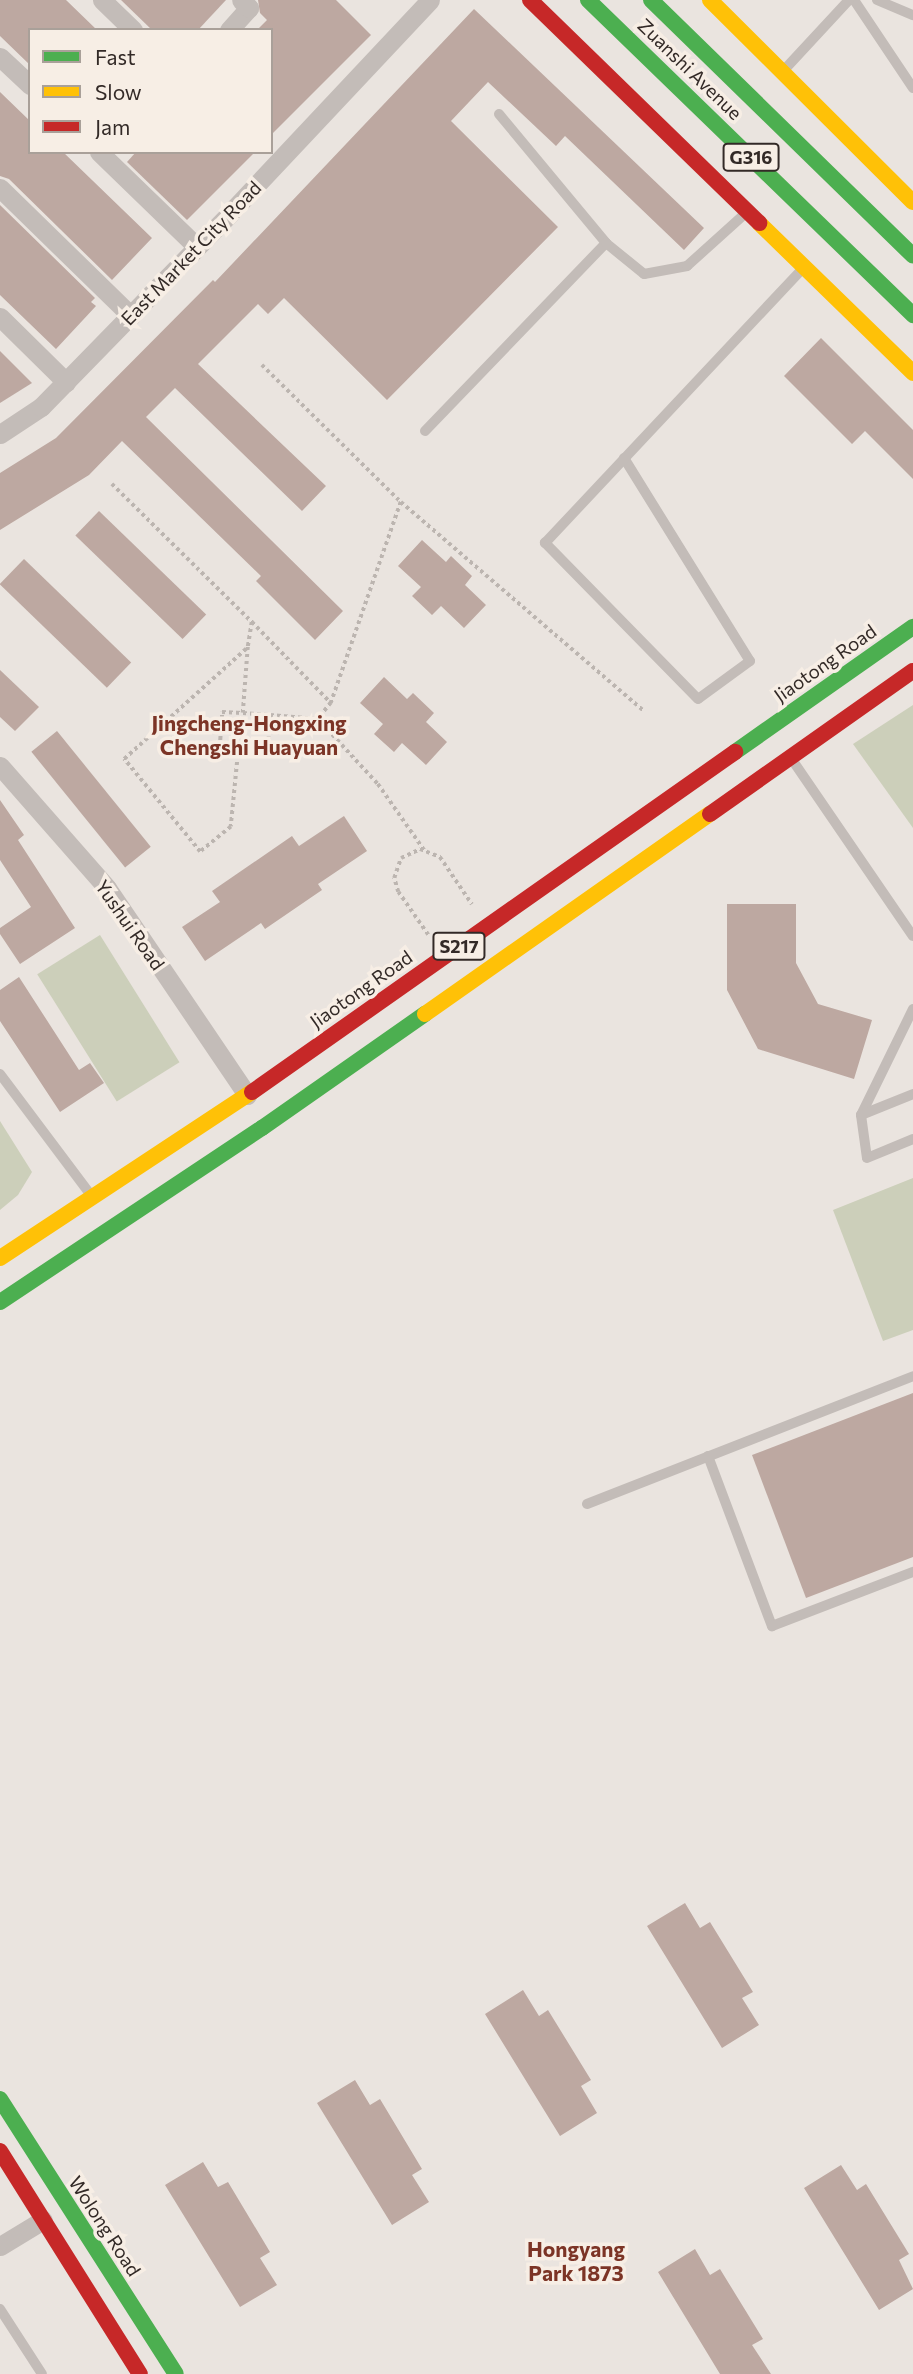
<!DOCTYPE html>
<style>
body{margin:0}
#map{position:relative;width:913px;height:2374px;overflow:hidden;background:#eae4df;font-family:Commissioner,sans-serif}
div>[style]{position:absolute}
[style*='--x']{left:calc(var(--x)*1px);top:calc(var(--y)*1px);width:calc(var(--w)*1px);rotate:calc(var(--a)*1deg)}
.green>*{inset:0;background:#cccfba;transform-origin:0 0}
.building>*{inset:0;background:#bda8a1;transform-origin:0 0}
.path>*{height:3.5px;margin-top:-1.75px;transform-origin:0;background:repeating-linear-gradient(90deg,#bcb5b0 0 3.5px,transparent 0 7px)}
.lane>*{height:10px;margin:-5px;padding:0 5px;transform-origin:5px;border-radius:5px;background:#c3bcb8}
.street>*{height:19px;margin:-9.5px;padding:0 9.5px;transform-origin:9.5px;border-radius:9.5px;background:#c3bcb8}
.fast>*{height:16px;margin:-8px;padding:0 8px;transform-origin:8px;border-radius:8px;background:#4caf50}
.slow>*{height:16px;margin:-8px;padding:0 8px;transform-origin:8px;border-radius:8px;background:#ffc107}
.jam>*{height:16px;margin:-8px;padding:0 8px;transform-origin:8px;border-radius:8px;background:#c62828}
span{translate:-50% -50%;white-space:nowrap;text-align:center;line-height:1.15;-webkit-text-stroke:7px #f7eee5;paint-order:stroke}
.shield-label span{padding:2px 5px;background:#f7eee5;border:2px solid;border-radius:5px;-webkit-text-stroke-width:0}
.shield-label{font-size:18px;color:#332a27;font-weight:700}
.street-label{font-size:19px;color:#332a27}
.neighbourhood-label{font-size:21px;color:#7c3426;font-weight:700}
.legend{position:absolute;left:28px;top:28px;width:245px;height:126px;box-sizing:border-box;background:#f7eee5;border:2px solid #a9a099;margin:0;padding:9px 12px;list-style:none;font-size:21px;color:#332a27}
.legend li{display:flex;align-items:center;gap:14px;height:35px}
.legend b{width:35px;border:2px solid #a9a099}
</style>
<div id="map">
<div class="green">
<div style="clip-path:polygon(913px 705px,913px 828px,853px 744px)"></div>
<div style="left:100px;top:935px;width:150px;height:74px;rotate:58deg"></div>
<div style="clip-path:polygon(0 1121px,32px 1172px,18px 1195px,0 1210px)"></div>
<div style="clip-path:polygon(913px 1178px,913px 1330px,883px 1341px,833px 1210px)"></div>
</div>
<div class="building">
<div style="clip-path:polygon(0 0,66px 0,97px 30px,30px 30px,30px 65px,0 36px)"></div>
<div style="clip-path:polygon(121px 0,226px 0,198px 30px,152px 30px)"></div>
<div style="clip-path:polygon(258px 0,336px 0,371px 35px,271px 135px,271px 30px,257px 30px,267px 20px,260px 13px)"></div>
<div style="clip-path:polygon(474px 9px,704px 228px,684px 250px,565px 136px,556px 146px,488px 82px,451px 121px,558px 227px,387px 400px,284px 298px,268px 314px,258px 304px,198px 364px,326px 486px,302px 511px,175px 388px,146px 417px,343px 611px,315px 640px,256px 581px,261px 576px,122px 441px,89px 475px,0 530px,0 473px,56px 438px,213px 280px,215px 282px)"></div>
<div style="clip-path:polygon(0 92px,30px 121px,30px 152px,63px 152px,152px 238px,112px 280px,9px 179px,0 176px)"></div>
<div style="clip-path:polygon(136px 152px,255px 152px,187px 220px,127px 162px)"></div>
<div style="clip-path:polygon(0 205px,95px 298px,91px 302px,96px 306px,56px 349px,0 295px)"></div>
<div style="clip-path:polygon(821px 338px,913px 430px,913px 479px,865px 431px,852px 444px,784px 376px)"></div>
<div style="clip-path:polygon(0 351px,32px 383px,0 403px)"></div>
<div style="left:99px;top:511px;width:149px;height:34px;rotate:44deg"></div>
<div style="clip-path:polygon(422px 540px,446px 562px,451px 556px,472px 576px,465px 585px,486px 605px,464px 628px,441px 606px,432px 615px,412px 596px,421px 587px,398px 566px)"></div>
<div style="left:24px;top:559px;width:149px;height:35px;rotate:44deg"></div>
<div style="clip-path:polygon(0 670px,39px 707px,15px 731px,0 717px)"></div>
<div style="clip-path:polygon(384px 677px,407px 699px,413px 693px,434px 713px,426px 722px,447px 742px,426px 765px,402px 743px,394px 752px,374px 734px,383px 724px,360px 703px)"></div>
<div style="left:57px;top:731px;width:149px;height:33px;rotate:51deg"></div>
<div style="clip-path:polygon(0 800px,24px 835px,18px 840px,75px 928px,20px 964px,0 934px,0 928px,31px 907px,0 860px)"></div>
<div style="clip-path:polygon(344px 816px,367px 851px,318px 884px,322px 890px,265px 929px,261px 923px,205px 961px,182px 927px,220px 902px,212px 891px,292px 836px,299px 846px)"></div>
<div style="clip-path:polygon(727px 904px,796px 904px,796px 963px,818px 1004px,872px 1020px,854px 1079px,758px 1049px,727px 990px)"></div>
<div style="clip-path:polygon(19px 977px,79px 1070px,90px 1063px,104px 1083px,60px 1112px,0 1021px,0 990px)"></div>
<div style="clip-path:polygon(913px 1393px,913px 1557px,806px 1598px,752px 1455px)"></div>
<div style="clip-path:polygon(685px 1903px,700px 1928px,710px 1922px,753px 1992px,742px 1998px,759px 2025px,722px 2048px,647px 1926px)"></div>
<div style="clip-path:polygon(523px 1990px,539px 2016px,548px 2010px,591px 2080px,581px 2086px,597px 2113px,560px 2136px,485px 2014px)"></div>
<div style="clip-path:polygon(355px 2080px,370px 2105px,380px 2099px,422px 2169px,412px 2175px,429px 2202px,392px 2225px,317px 2103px)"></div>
<div style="clip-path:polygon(203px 2162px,218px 2187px,228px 2182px,270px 2252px,260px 2258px,277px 2285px,240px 2307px,165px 2185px)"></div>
<div style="clip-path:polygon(841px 2165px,857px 2190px,866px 2184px,909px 2254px,899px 2260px,913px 2289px,879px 2310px,804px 2188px)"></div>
<div style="clip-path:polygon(695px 2249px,710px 2275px,720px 2269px,763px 2339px,752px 2345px,771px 2374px,720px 2374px,658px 2272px)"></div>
</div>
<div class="path">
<div style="--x:262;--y:365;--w:195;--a:44.6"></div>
<div style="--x:401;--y:502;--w:321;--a:40.7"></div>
<div style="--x:112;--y:484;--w:197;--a:44.6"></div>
<div style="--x:252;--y:622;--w:25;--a:99"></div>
<div style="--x:401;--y:502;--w:213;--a:109.2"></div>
<div style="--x:331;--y:703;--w:21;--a:129"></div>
<div style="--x:318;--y:719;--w:88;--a:47.3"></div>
<div style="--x:378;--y:784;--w:82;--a:55"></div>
<div style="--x:252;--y:622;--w:113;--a:45.7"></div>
<div style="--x:270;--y:715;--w:41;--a:92.8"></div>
<div style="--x:268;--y:756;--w:49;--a:-177.7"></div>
<div style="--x:219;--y:754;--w:42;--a:-85.9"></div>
<div style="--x:222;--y:712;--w:21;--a:3"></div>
<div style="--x:243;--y:713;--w:27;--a:4"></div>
<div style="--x:270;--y:715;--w:48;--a:4.8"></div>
<div style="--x:238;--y:755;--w:72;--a:95.6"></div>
<div style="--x:231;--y:827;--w:40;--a:141"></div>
<div style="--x:200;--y:852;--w:120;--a:-129.3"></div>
<div style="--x:124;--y:759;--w:167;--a:-42.1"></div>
<div style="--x:248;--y:647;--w:66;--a:94.3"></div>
<div style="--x:428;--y:935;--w:52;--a:-124.9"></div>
<div style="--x:398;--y:892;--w:15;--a:-106"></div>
<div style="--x:394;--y:878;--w:21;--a:-71"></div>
<div style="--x:401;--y:858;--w:21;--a:-25"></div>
<div style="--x:420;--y:849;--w:22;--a:22"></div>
<div style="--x:440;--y:857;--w:57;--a:55.8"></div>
</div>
<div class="lane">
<div style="--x:854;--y:0;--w:106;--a:56.2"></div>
<div style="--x:877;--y:0;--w:39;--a:23"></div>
<div style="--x:785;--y:69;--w:94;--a:-47.2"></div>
<div style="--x:499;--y:114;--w:168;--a:50.3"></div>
<div style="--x:425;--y:431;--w:261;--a:-46.1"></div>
<div style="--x:606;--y:243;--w:49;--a:39.2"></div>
<div style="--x:644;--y:274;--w:44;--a:-10.5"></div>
<div style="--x:687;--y:266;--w:81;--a:-42"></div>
<div style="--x:624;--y:458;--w:239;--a:58.2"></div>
<div style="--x:750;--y:661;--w:64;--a:143.8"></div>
<div style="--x:698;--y:699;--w:219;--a:-134.4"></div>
<div style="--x:545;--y:543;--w:374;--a:-46.8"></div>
<div style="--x:793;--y:761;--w:212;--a:55.6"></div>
<div style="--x:913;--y:1009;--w:118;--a:116.1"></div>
<div style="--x:861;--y:1115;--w:43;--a:82.1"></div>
<div style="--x:867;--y:1158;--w:50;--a:-22.4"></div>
<div style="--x:0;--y:1074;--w:150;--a:53.1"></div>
<div style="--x:861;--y:1115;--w:56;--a:-22"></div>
<div style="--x:708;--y:1456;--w:182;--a:69.4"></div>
<div style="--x:772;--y:1626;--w:151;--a:-21"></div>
<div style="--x:587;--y:1504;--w:350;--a:-21.4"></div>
<div style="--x:0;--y:2309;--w:77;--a:57.1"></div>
</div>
<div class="street">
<div style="--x:102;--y:0;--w:43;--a:44.1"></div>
<div style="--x:229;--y:30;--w:30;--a:-48"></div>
<div style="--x:249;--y:8;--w:11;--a:-135"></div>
<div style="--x:0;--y:57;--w:41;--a:43"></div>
<div style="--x:99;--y:152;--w:136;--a:44.1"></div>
<div style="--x:0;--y:188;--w:183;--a:44.3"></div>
<div style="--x:0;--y:317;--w:93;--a:44.6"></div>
<div style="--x:0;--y:434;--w:49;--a:-33.4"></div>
<div style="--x:41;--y:407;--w:271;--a:-45.7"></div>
<div style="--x:230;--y:213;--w:292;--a:-46.8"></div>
<div style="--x:0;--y:766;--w:162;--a:48.7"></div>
<div style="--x:107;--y:888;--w:250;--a:55.9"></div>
<div style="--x:0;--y:2246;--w:50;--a:-31.2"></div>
</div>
<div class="fast">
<div style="--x:588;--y:0;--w:453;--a:44.1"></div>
<div style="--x:651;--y:0;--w:366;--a:44.3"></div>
<div style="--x:735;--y:752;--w:218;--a:-35.1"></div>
<div style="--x:0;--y:1302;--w:315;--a:-33.6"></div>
<div style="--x:262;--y:1128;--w:199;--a:-35"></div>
<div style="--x:0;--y:2099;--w:326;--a:57.4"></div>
</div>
<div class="slow">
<div style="--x:710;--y:0;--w:286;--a:44.9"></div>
<div style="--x:759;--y:223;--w:215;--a:44.2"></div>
<div style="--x:425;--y:1014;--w:348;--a:-35.1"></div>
<div style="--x:0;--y:1258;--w:302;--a:-33.4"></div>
</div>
<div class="jam">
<div style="--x:530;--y:0;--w:320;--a:44.2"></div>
<div style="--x:710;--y:814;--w:248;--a:-35.2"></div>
<div style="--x:252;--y:1092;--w:591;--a:-35.14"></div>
<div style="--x:0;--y:2151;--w:263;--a:57.9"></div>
</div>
<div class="shield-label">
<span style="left:751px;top:157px">G316</span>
<span style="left:459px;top:946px">S217</span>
</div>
<div class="street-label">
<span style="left:690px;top:69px;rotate:44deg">Zuanshi Avenue</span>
<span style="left:191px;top:253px;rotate:-46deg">East Market City Road</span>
<span style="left:825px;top:663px;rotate:-35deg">Jiaotong Road</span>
<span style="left:130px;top:925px;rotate:55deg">Yushui Road</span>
<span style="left:361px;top:989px;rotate:-35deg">Jiaotong Road</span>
<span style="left:105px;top:2226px;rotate:57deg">Wolong Road</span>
</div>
<div class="neighbourhood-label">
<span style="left:249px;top:735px">Jingcheng-Hongxing<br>Chengshi Huayuan</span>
<span style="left:576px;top:2261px">Hongyang<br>Park 1873</span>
</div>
<ul class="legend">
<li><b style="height:9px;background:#4caf50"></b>Fast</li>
<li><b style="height:9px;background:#ffc107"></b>Slow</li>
<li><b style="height:9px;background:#c62828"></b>Jam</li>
</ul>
</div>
